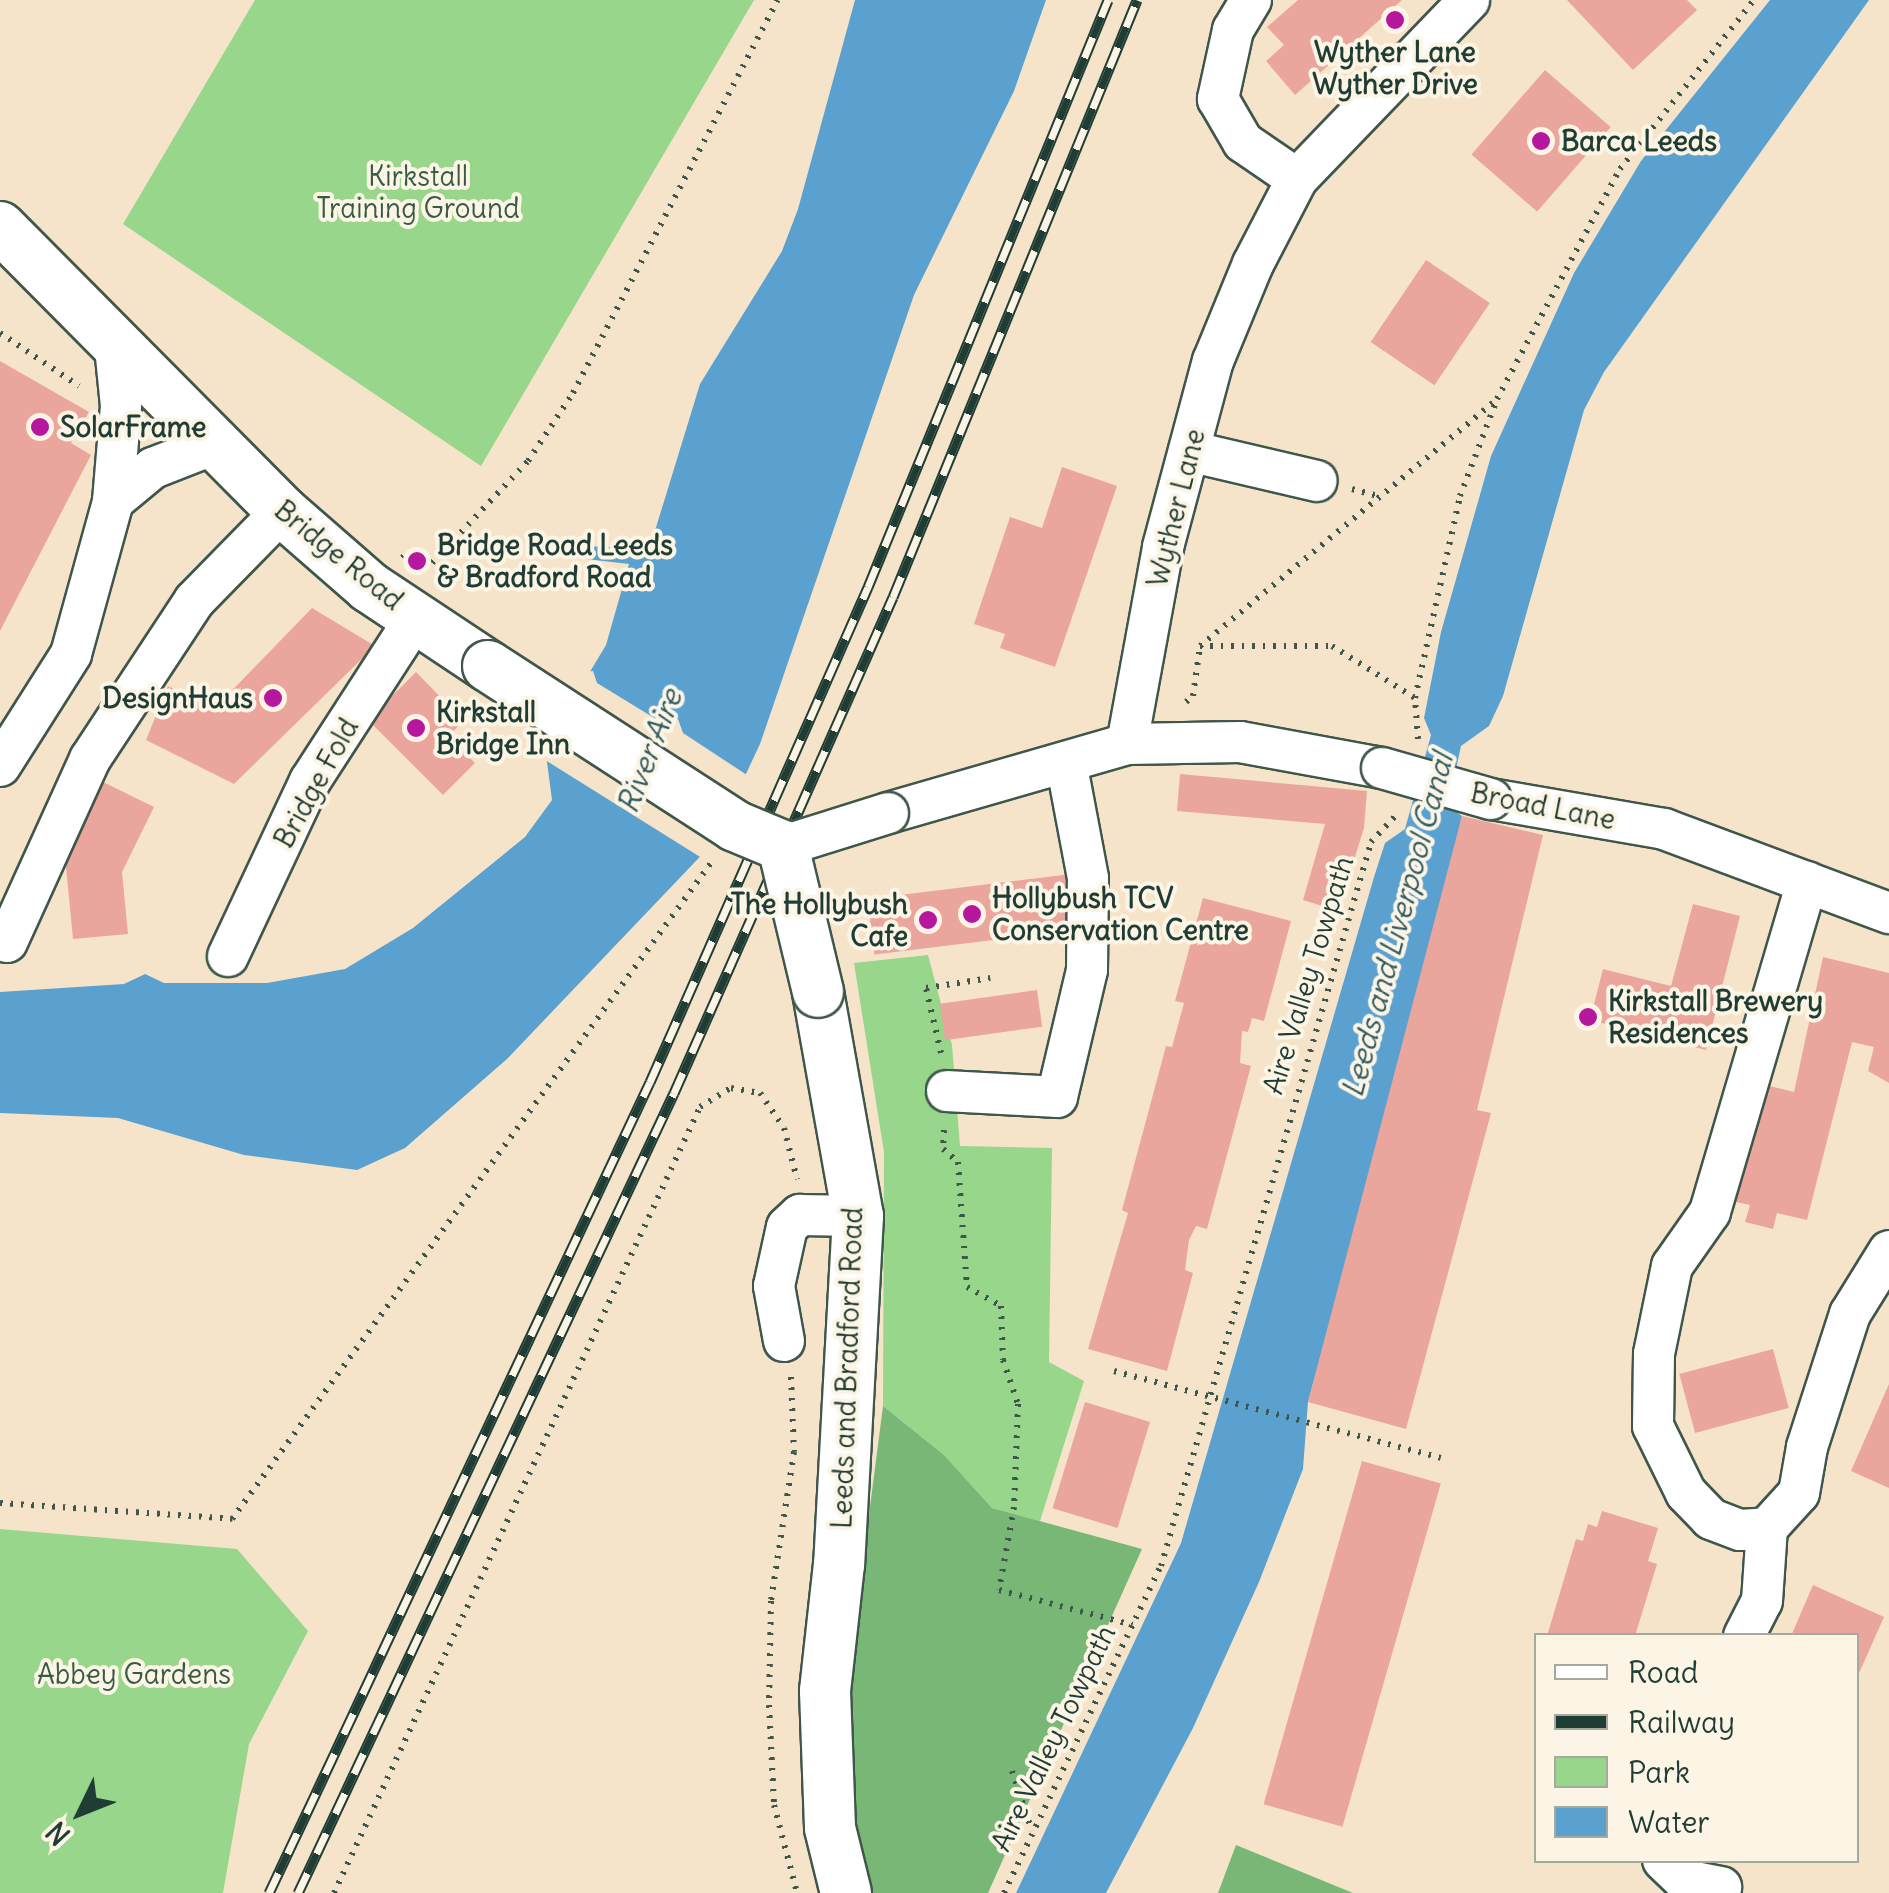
<!DOCTYPE html>
<style>
body{margin:0}
#map{position:relative;width:1889px;height:1893px;overflow:hidden;background:#f6e4ca;font-family:Delius,sans-serif}
div>[style]{position:absolute}
[style*='--x']{left:calc(var(--x)*1px);top:calc(var(--y)*1px);width:calc(var(--w)*1px);rotate:calc(var(--a)*1deg)}
.green>*{inset:0;background:#97d68b}
.forest>*{inset:0;background:#79b777}
.water>*{inset:0;background:#5ba1d0}
.pier>*{inset:0;background:#f6e4ca}
.building>*{inset:0;background:#eaa69c;transform-origin:0 0}
.path>*{height:6px;margin-top:-3px;transform-origin:0;background:repeating-linear-gradient(90deg,#3f564a 0 2.5px,transparent 0 10.5px)}
.roads{filter:drop-shadow(2px 0 #3f564a) drop-shadow(-2px 0 #3f564a) drop-shadow(0 2px #3f564a) drop-shadow(0 -2px #3f564a)}
.minor>*{height:40px;margin:-20px;padding:0 20px;transform-origin:20px;border-radius:20px;background:#fff}
.major>*{height:50px;margin:-25px;padding:0 25px;transform-origin:25px;border-radius:25px;background:#fff}
.rail>*{height:11px;margin-top:-5.5px;transform-origin:0;background:repeating-linear-gradient(90deg,#fcf5e5 0 22px,#1f3d34 0 44px);box-sizing:border-box;border-block:2px solid #1f3d34}
.path-bridge>*{height:6px;margin-top:-3px;transform-origin:0;background:repeating-linear-gradient(90deg,#3f564a 0 2.5px,transparent 0 10.5px)}
.bridges{filter:drop-shadow(2px 0 #3f564a) drop-shadow(-2px 0 #3f564a) drop-shadow(0 2px #3f564a) drop-shadow(0 -2px #3f564a)}
.minor-bridge>*{height:40px;margin:-20px;padding:0 20px;transform-origin:20px;border-radius:20px;background:#fff}
.major-bridge>*{height:50px;margin:-25px;padding:0 25px;transform-origin:25px;border-radius:25px;background:#fff}
.dots>*{width:28px;height:28px;translate:-50% -50%;box-sizing:border-box;border:5px solid #fcf5e5;border-radius:50%}
span{translate:-50% -50%;white-space:nowrap;text-align:center;line-height:1.15;-webkit-text-stroke:8px #fcf5e5;paint-order:stroke}
.poi-label{font-size:28px;color:#1f3d34;font-weight:700}
.left{translate:0 -50%;text-align:left}
.right{translate:-100% -50%;text-align:right}
.park-label{font-size:28px;color:#375c45}
.street-label{font-size:28px;color:#1f3d34}
.water-label{font-size:30px;color:#315b63;font-style:italic}
.legend{position:absolute;left:1534px;top:1633px;width:325px;height:230px;box-sizing:border-box;background:#fcf5e5;border:2px solid #a4ab9e;margin:0;padding:12px 18px;list-style:none;font-size:30px;color:#1f3d34}
.legend li{display:flex;align-items:center;gap:20px;height:50px}
.legend b{width:50px;border:2px solid #a4ab9e}
.north{position:absolute;left:30px;top:1763px;width:100px;height:100px;-webkit-text-stroke:8px #fcf5e5;paint-order:stroke;rotate:227deg;font-size:28px;font-weight:700;line-height:40px;text-align:center;color:#1f3d34}
.north::after{content:'';display:block;margin:auto;width:35px;height:45px;background:#1f3d34;clip-path:polygon(50% 0,100% 100%,50% 72%,0 100%)}
</style>
<div id="map">
<div class="green">
<div style="clip-path:polygon(255px 0,754px 0,481px 466px,123px 224px)"></div>
<div style="clip-path:polygon(928px 955px,952px 1045px,960px 1146px,1052px 1148px,1049px 1362px,1084px 1381px,1040px 1521px,992px 1508px,944px 1455px,883px 1406px,884px 1152px,854px 963px)"></div>
<div style="clip-path:polygon(0 1529px,237px 1549px,308px 1631px,249px 1744px,223px 1893px,0 1893px)"></div>
</div>
<div class="forest">
<div style="clip-path:polygon(883px 1406px,944px 1455px,992px 1508px,1142px 1549px,988px 1893px,873px 1893px,849px 1826px,847px 1685px)"></div>
<div style="clip-path:polygon(1236px 1845px,1353px 1893px,1218px 1893px)"></div>
</div>
<div class="water">
<div style="clip-path:polygon(855px 0,1046px 0,1014px 91px,914px 295px,760px 744px,714px 842px,507px 1059px,405px 1148px,357px 1170px,244px 1155px,118px 1118px,0 1113px,0 992px,124px 984px,145px 974px,164px 983px,267px 983px,345px 969px,413px 928px,525px 837px,552px 800px,545px 747px,606px 645px,629px 564px,552px 555px,556px 545px,634px 548px,654px 534px,700px 384px,782px 251px,798px 209px)"></div>
<div style="clip-path:polygon(1770px 0,1869px 0,1604px 372px,1584px 410px,1503px 696px,1489px 726px,1461px 746px,1448px 806px,1462px 816px,1423px 983px,1308px 1402px,1303px 1469px,1259px 1582px,1193px 1728px,1106px 1893px,1016px 1893px,1181px 1543px,1374px 877px,1385px 843px,1405px 829px,1431px 735px,1424px 718px,1441px 632px,1491px 456px,1574px 273px,1641px 161px)"></div>
</div>
<div class="pier">
<div style="clip-path:polygon(593px 671px,597px 683px,664px 724px,678px 719px,683px 733px,750px 777px,719px 844px,705px 860px,542px 758px,541px 744px,584px 672px)"></div>
</div>
<div class="building">
<div style="clip-path:polygon(1298px 0,1402px 0,1295px 95px,1266px 61px,1284px 45px,1267px 27px)"></div>
<div style="clip-path:polygon(1567px 0,1687px 0,1697px 10px,1633px 70px)"></div>
<div style="left:1545px;top:70px;width:87px;height:112px;rotate:41deg"></div>
<div style="left:1426px;top:260px;width:77px;height:99px;rotate:34deg"></div>
<div style="clip-path:polygon(0 361px,89px 412px,71px 443px,91px 455px,0 631px)"></div>
<div style="clip-path:polygon(1062px 467px,1117px 486px,1055px 667px,1000px 648px,1005px 634px,974px 624px,1010px 517px,1042px 528px)"></div>
<div style="clip-path:polygon(312px 608px,375px 646px,234px 784px,146px 740px,168px 686px,214px 709px)"></div>
<div style="clip-path:polygon(416px 672px,464px 721px,448px 736px,475px 763px,443px 795px,368px 720px)"></div>
<div style="clip-path:polygon(1180px 774px,1367px 791px,1364px 828px,1338px 911px,1303px 900px,1325px 824px,1177px 811px)"></div>
<div style="clip-path:polygon(97px 779px,154px 807px,122px 872px,128px 934px,73px 939px,64px 846px)"></div>
<div style="clip-path:polygon(1462px 816px,1543px 835px,1477px 1110px,1491px 1113px,1406px 1429px,1308px 1402px)"></div>
<div style="left:1071px;top:874px;width:56px;height:205px;rotate:83deg"></div>
<div style="clip-path:polygon(1203px 898px,1291px 921px,1264px 1021px,1252px 1018px,1248px 1032px,1242px 1031px,1240px 1063px,1251px 1066px,1207px 1229px,1196px 1226px,1189px 1240px,1185px 1270px,1193px 1273px,1167px 1371px,1088px 1349px,1128px 1213px,1122px 1210px,1166px 1046px,1172px 1047px,1184px 1003px,1175px 1001px)"></div>
<div style="clip-path:polygon(1693px 904px,1740px 916px,1706px 1050px,1590px 1020px,1603px 969px,1671px 986px)"></div>
<div style="clip-path:polygon(1823px 957px,1889px 973px,1889px 1083px,1868px 1071px,1874px 1047px,1852px 1042px,1807px 1220px,1777px 1213px,1773px 1229px,1745px 1222px,1750px 1205px,1731px 1201px,1761px 1084px,1794px 1092px)"></div>
<div style="left:1037px;top:990px;width:37px;height:98px;rotate:82deg"></div>
<div style="left:1773px;top:1349px;width:61px;height:97px;rotate:75deg"></div>
<div style="clip-path:polygon(1889px 1384px,1889px 1488px,1851px 1471px)"></div>
<div style="left:1085px;top:1402px;width:68px;height:111px;rotate:17deg"></div>
<div style="left:1362px;top:1461px;width:82px;height:357px;rotate:16deg"></div>
<div style="clip-path:polygon(1602px 1511px,1658px 1528px,1648px 1561px,1657px 1564px,1635px 1636px,1547px 1636px,1576px 1539px,1583px 1541px,1588px 1524px,1597px 1527px)"></div>
<div style="clip-path:polygon(1813px 1585px,1884px 1617px,1856px 1680px,1856px 1636px,1791px 1636px)"></div>
</div>
<div class="path">
<div style="--x:0;--y:333;--w:95;--a:33.9"></div>
<div style="--x:1352;--y:489;--w:28;--a:15"></div>
<div style="--x:402;--y:558;--w:7;--a:-45"></div>
<div style="--x:407;--y:553;--w:27;--a:22"></div>
<div style="--x:432;--y:563;--w:140;--a:-46.7"></div>
<div style="--x:528;--y:461;--w:82;--a:-56.5"></div>
<div style="--x:573;--y:393;--w:443;--a:-62.5"></div>
<div style="--x:1200;--y:646;--w:383;--a:-39.7"></div>
<div style="--x:1186;--y:702;--w:9;--a:-41"></div>
<div style="--x:1193;--y:696;--w:50;--a:-82"></div>
<div style="--x:1200;--y:646;--w:132;--a:0"></div>
<div style="--x:1332;--y:646;--w:98;--a:32.1"></div>
<div style="--x:1418;--y:739;--w:41;--a:-94.2"></div>
<div style="--x:1415;--y:698;--w:207;--a:-77.4"></div>
<div style="--x:1460;--y:496;--w:104;--a:-69.1"></div>
<div style="--x:1497;--y:399;--w:261;--a:-61.9"></div>
<div style="--x:1620;--y:169;--w:216;--a:-51.6"></div>
<div style="--x:941;--y:1053;--w:67;--a:-103"></div>
<div style="--x:926;--y:988;--w:65;--a:-8.9"></div>
<div style="--x:944;--y:1130;--w:19;--a:93"></div>
<div style="--x:943;--y:1149;--w:20;--a:41"></div>
<div style="--x:958;--y:1162;--w:125;--a:85.9"></div>
<div style="--x:967;--y:1287;--w:39;--a:29"></div>
<div style="--x:1001;--y:1306;--w:54;--a:87.9"></div>
<div style="--x:1003;--y:1360;--w:46;--a:71.2"></div>
<div style="--x:1018;--y:1404;--w:103;--a:92.2"></div>
<div style="--x:1014;--y:1507;--w:84;--a:100.2"></div>
<div style="--x:999;--y:1590;--w:138;--a:14.6"></div>
<div style="--x:791;--y:1377;--w:75;--a:87.7"></div>
<div style="--x:794;--y:1452;--w:151;--a:98.8"></div>
<div style="--x:771;--y:1601;--w:104;--a:91.1"></div>
<div style="--x:769;--y:1705;--w:100;--a:87.1"></div>
<div style="--x:774;--y:1805;--w:87;--a:75.3"></div>
<div style="--x:0;--y:1503;--w:233;--a:3.9"></div>
<div style="--x:232;--y:1519;--w:816;--a:-53.87"></div>
<div style="--x:1012;--y:1771;--w:63;--a:71.6"></div>
<div style="--x:334;--y:1893;--w:867;--a:-65.03"></div>
<div style="--x:700;--y:1107;--w:36;--a:-32"></div>
<div style="--x:731;--y:1088;--w:29;--a:10"></div>
<div style="--x:760;--y:1093;--w:42;--a:55.6"></div>
<div style="--x:784;--y:1128;--w:53;--a:75.7"></div>
<div style="--x:1004;--y:1893;--w:363;--a:-64.4"></div>
<div style="--x:1161;--y:1566;--w:754;--a:-73.82"></div>
<div style="--x:1371;--y:842;--w:40;--a:-47"></div>
</div>
<div class="roads">
<div class="minor">
<div style="--x:1251;--y:0;--w:35;--a:121"></div>
<div style="--x:1233;--y:30;--w:71;--a:102.3"></div>
<div style="--x:1218;--y:99;--w:50;--a:59.8"></div>
<div style="--x:1243;--y:142;--w:65;--a:34.4"></div>
<div style="--x:1189;--y:451;--w:131;--a:13.2"></div>
<div style="--x:113;--y:501;--w:52;--a:-39.5"></div>
<div style="--x:153;--y:468;--w:63;--a:-21.3"></div>
<div style="--x:1127;--y:744;--w:200;--a:-79.6"></div>
<div style="--x:1163;--y:547;--w:193;--a:-75"></div>
<div style="--x:1213;--y:361;--w:105;--a:-67.6"></div>
<div style="--x:1253;--y:264;--w:96;--a:-62.6"></div>
<div style="--x:1297;--y:179;--w:248;--a:-46.1"></div>
<div style="--x:0;--y:766;--w:133;--a:-57.6"></div>
<div style="--x:71;--y:654;--w:159;--a:-74.6"></div>
<div style="--x:113;--y:501;--w:95;--a:-85.2"></div>
<div style="--x:121;--y:406;--w:59;--a:-95.8"></div>
<div style="--x:1491;--y:799;--w:176;--a:9.8"></div>
<div style="--x:1664;--y:829;--w:240;--a:20.5"></div>
<div style="--x:888;--y:813;--w:249;--a:-16.1"></div>
<div style="--x:1127;--y:744;--w:113;--a:-1"></div>
<div style="--x:1240;--y:742;--w:144;--a:10.4"></div>
<div style="--x:1807;--y:882;--w:344;--a:106.4"></div>
<div style="--x:1710;--y:1212;--w:66;--a:125.1"></div>
<div style="--x:1672;--y:1266;--w:90;--a:101.6"></div>
<div style="--x:1654;--y:1354;--w:72;--a:90.8"></div>
<div style="--x:1653;--y:1426;--w:75;--a:63.8"></div>
<div style="--x:1686;--y:1493;--w:36;--a:46"></div>
<div style="--x:1711;--y:1519;--w:31;--a:21"></div>
<div style="--x:1740;--y:1530;--w:27;--a:-4"></div>
<div style="--x:1767;--y:1528;--w:47;--a:-47.6"></div>
<div style="--x:1799;--y:1493;--w:47;--a:-80.1"></div>
<div style="--x:1807;--y:1447;--w:140;--a:-72.1"></div>
<div style="--x:1850;--y:1314;--w:74;--a:-58.2"></div>
<div style="--x:7;--y:942;--w:201;--a:-65.6"></div>
<div style="--x:90;--y:759;--w:189;--a:-56.6"></div>
<div style="--x:194;--y:601;--w:126;--a:-45.6"></div>
<div style="--x:228;--y:956;--w:193;--a:-64.9"></div>
<div style="--x:310;--y:781;--w:195;--a:-57.1"></div>
<div style="--x:947;--y:1091;--w:110;--a:3.1"></div>
<div style="--x:1057;--y:1097;--w:130;--a:-76.7"></div>
<div style="--x:1087;--y:970;--w:92;--a:-89.4"></div>
<div style="--x:1088;--y:878;--w:118;--a:-100.7"></div>
<div style="--x:784;--y:1341;--w:56;--a:-100.3"></div>
<div style="--x:774;--y:1286;--w:60;--a:-77.6"></div>
<div style="--x:787;--y:1227;--w:18;--a:-43"></div>
<div style="--x:800;--y:1215;--w:58;--a:1"></div>
<div style="--x:1744;--y:1636;--w:39;--a:-63"></div>
<div style="--x:1762;--y:1601;--w:73;--a:-86.1"></div>
<div style="--x:1663;--y:1860;--w:29;--a:44"></div>
<div style="--x:1684;--y:1880;--w:38;--a:11"></div>
</div>
<div class="major">
<div style="--x:0;--y:227;--w:400;--a:45.2"></div>
<div style="--x:282;--y:511;--w:116;--a:41.1"></div>
<div style="--x:369;--y:587;--w:143;--a:33.6"></div>
<div style="--x:818;--y:992;--w:228;--a:79.9"></div>
<div style="--x:858;--y:1216;--w:349;--a:93.1"></div>
<div style="--x:839;--y:1564;--w:128;--a:96.3"></div>
<div style="--x:825;--y:1691;--w:137;--a:87.9"></div>
<div style="--x:830;--y:1828;--w:67;--a:76.2"></div>
</div>
</div>
<div class="rail">
<div style="--x:269;--y:1893;--w:896;--a:-64.84"></div>
<div style="--x:650;--y:1082;--w:541;--a:-66.23"></div>
<div style="--x:868;--y:587;--w:634;--a:-67.76"></div>
<div style="--x:298;--y:1893;--w:884;--a:-64.83"></div>
<div style="--x:674;--y:1093;--w:542;--a:-66.18"></div>
<div style="--x:893;--y:597;--w:645;--a:-67.77"></div>
</div>
<div class="path-bridge">
<div style="--x:1114;--y:1371;--w:338;--a:14.9"></div>
</div>
<div class="bridges">
<div class="minor-bridge">
<div style="--x:1382;--y:768;--w:113;--a:15.9"></div>
<div style="--x:783;--y:846;--w:110;--a:-17.4"></div>
</div>
<div class="major-bridge">
<div style="--x:488;--y:666;--w:294;--a:32.9"></div>
<div style="--x:735;--y:826;--w:52;--a:22.6"></div>
<div style="--x:783;--y:846;--w:150;--a:76.5"></div>
</div>
</div>
<div class="dots">
<div style="left:1395px;top:20px;background:#b5179e"></div>
<div style="left:1541px;top:141px;background:#b5179e"></div>
<div style="left:40px;top:427px;background:#b5179e"></div>
<div style="left:417px;top:561px;background:#b5179e"></div>
<div style="left:273px;top:698px;background:#b5179e"></div>
<div style="left:416px;top:728px;background:#b5179e"></div>
<div style="left:972px;top:914px;background:#b5179e"></div>
<div style="left:928px;top:920px;background:#b5179e"></div>
<div style="left:1588px;top:1017px;background:#b5179e"></div>
</div>
<div class="poi-label">
<span style="left:1395px;top:68px">Wyther Lane<br>Wyther Drive</span>
<span class="left" style="left:1561px;top:141px">Barca Leeds</span>
<span class="left" style="left:60px;top:427px">SolarFrame</span>
<span class="left" style="left:437px;top:561px">Bridge Road Leeds<br>&amp; Bradford Road</span>
<span class="right" style="left:253px;top:698px">DesignHaus</span>
<span class="left" style="left:436px;top:728px">Kirkstall<br>Bridge Inn</span>
<span class="left" style="left:992px;top:914px">Hollybush TCV<br>Conservation Centre</span>
<span class="right" style="left:908px;top:920px">The Hollybush<br>Cafe</span>
<span class="left" style="left:1608px;top:1017px">Kirkstall Brewery<br>Residences</span>
</div>
<div class="park-label">
<span style="left:418px;top:192px">Kirkstall<br>Training Ground</span>
<span style="left:134px;top:1674px">Abbey Gardens</span>
</div>
<div class="street-label">
<span style="left:1176px;top:508px;rotate:-76deg">Wyther Lane</span>
<span style="left:339px;top:555px;rotate:39deg">Bridge Road</span>
<span style="left:316px;top:783px;rotate:-61deg">Bridge Fold</span>
<span style="left:1543px;top:806px;rotate:11deg">Broad Lane</span>
<span style="left:1308px;top:975px;rotate:-73deg">Aire Valley Towpath</span>
<span style="left:847px;top:1368px;rotate:-88deg">Leeds and Bradford Road</span>
<span style="left:1053px;top:1738px;rotate:-64deg">Aire Valley Towpath</span>
</div>
<div class="water-label">
<span style="left:649px;top:751px;rotate:-69deg">River Aire</span>
<span style="left:1397px;top:925px;rotate:-75deg">Leeds and Liverpool Canal</span>
</div>
<ul class="legend">
<li><b style="height:12px;background:#fff"></b>Road</li>
<li><b style="height:12px;background:#1f3d34"></b>Railway</li>
<li><b style="height:28px;background:#97d68b"></b>Park</li>
<li><b style="height:28px;background:#5ba1d0"></b>Water</li>
</ul>
<div class="north">N</div>
</div>
